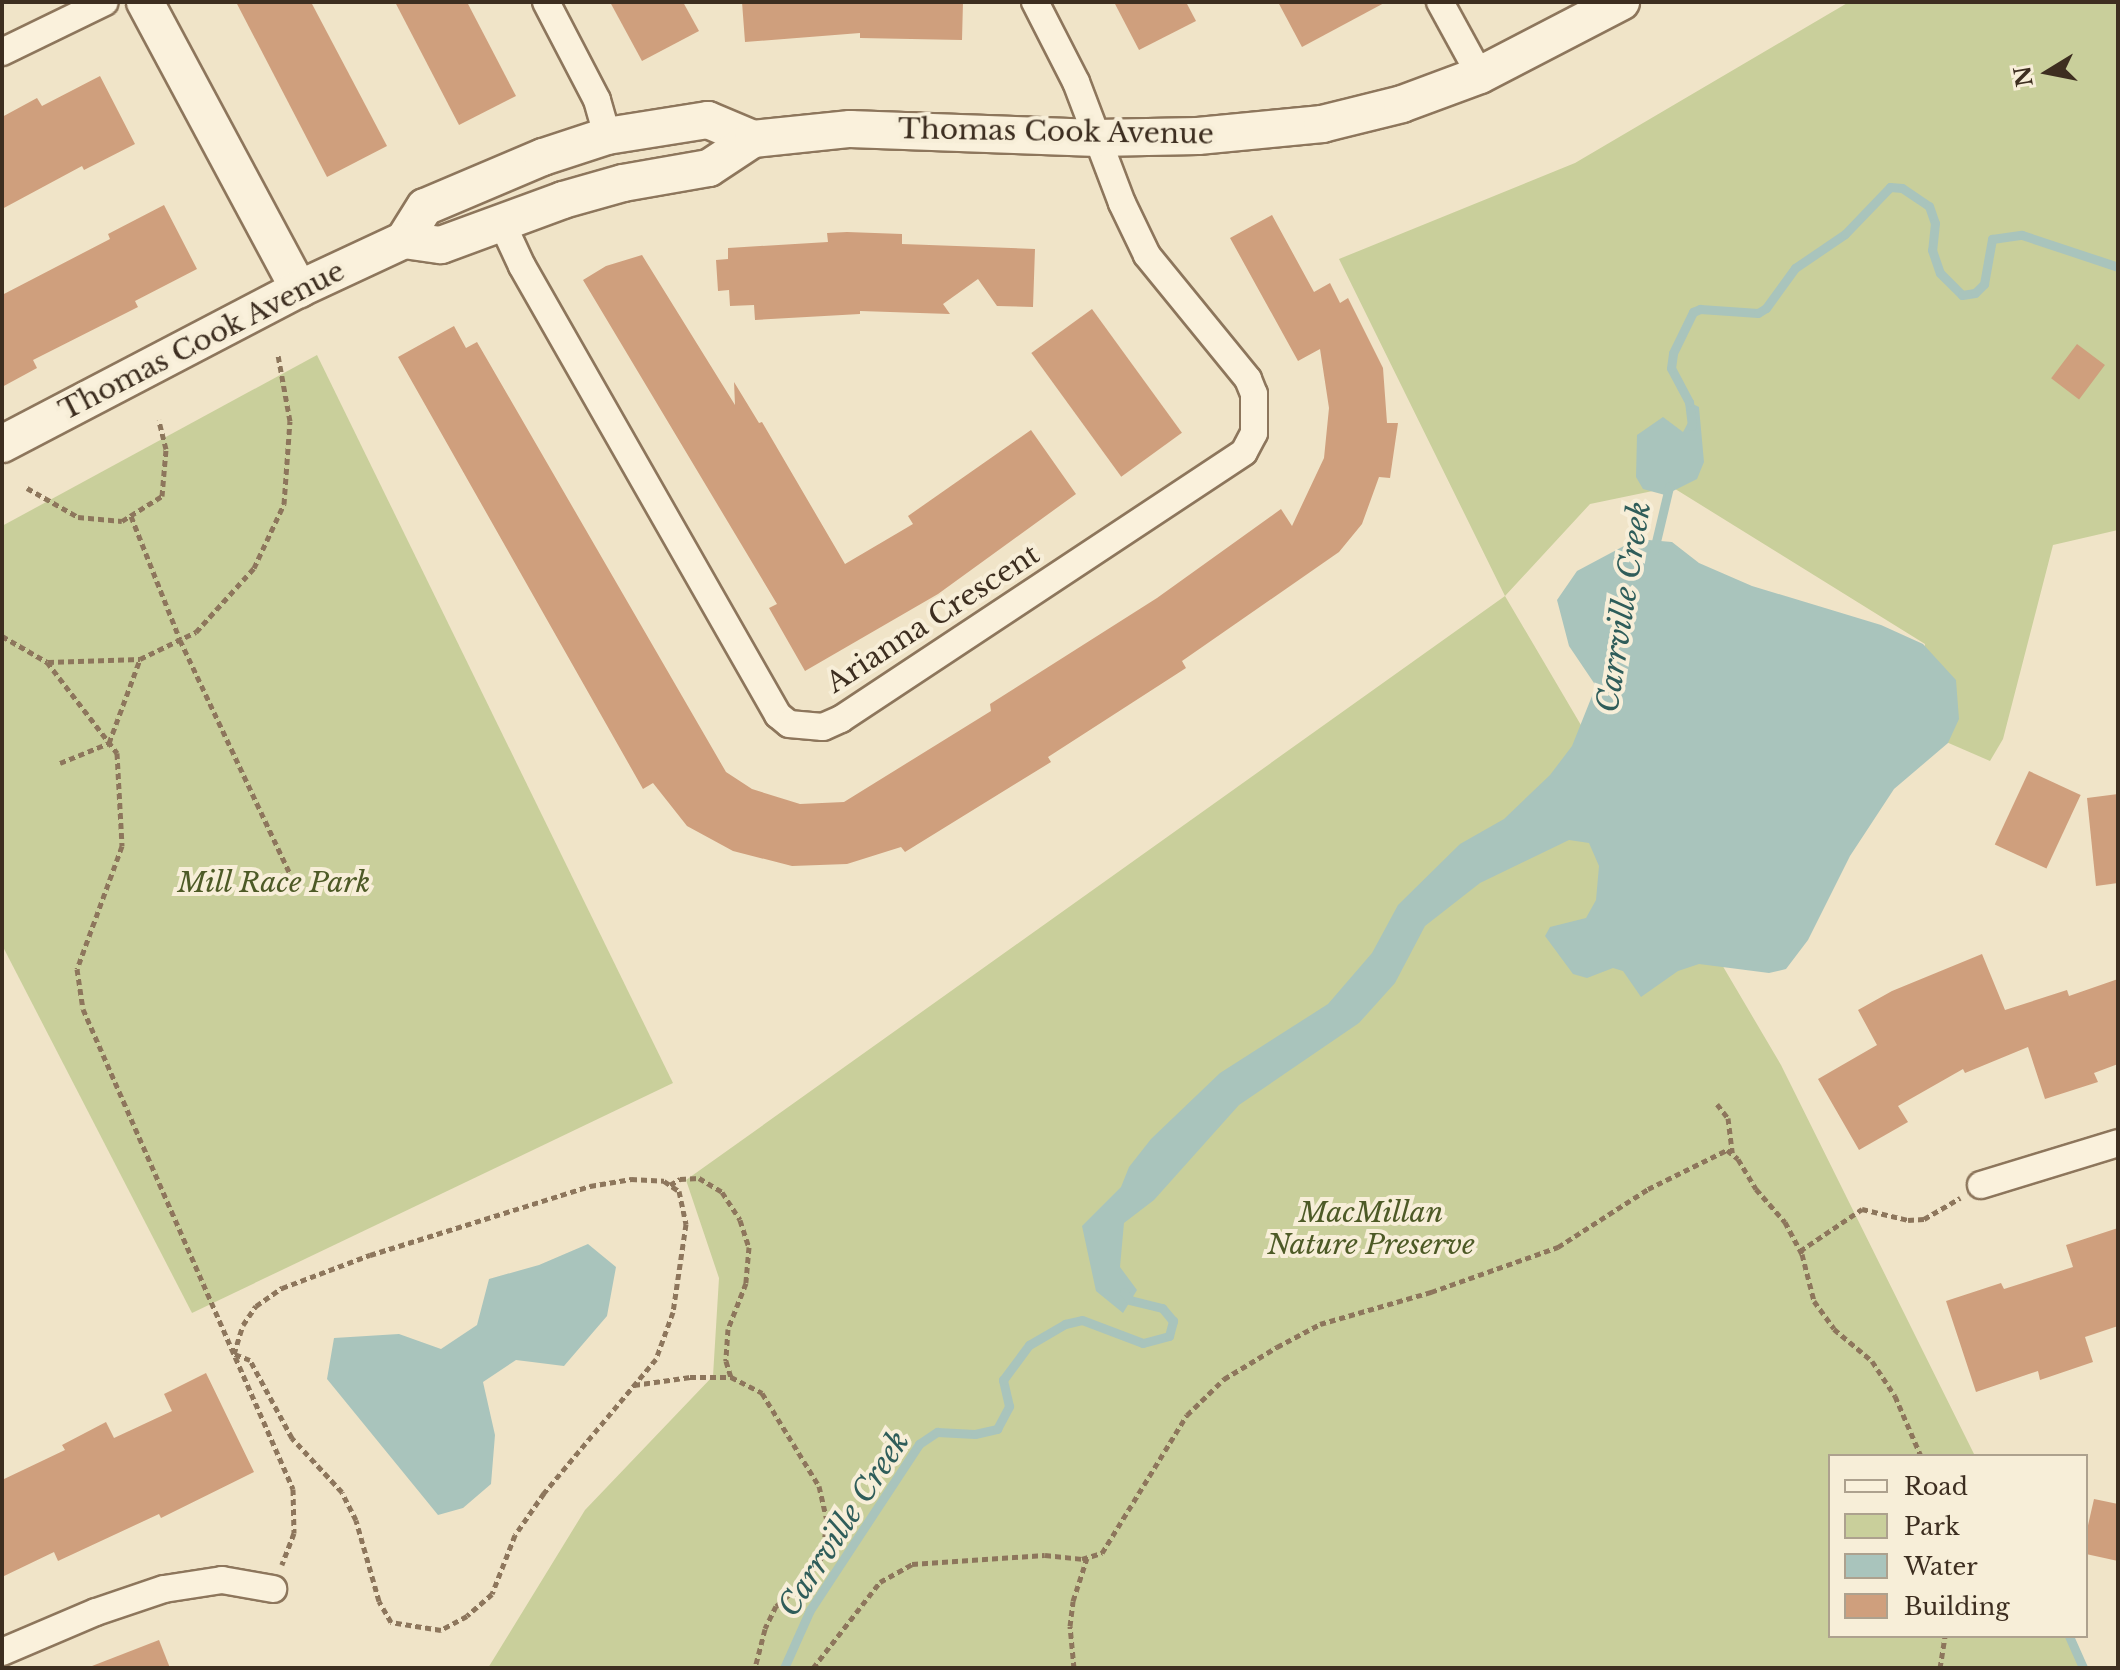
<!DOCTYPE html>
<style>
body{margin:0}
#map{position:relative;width:2120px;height:1670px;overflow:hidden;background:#f0e4c8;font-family:"Libre Baskerville",serif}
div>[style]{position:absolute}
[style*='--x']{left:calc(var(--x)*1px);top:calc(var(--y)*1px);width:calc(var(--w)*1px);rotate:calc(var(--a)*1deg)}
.green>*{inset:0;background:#c9cf9b}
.water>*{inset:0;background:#a9c4bc}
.stream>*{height:9px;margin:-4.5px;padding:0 4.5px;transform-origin:4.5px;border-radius:4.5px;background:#a9c4bc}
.building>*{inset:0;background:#cf9f7d;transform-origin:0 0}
.path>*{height:5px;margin-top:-2.5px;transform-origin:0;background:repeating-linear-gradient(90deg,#8d765c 0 6px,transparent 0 10px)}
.roads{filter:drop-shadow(2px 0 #8d765c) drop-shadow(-2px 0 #8d765c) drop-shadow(0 2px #8d765c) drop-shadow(0 -2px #8d765c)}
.street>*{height:26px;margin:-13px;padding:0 13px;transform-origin:13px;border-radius:13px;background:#faf1dc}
.secondary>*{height:36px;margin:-18px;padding:0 18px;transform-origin:18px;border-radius:18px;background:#faf1dc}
span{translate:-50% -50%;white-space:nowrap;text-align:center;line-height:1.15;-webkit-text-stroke:8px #f7eed8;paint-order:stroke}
.street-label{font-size:28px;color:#3d2e20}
.park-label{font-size:28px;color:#4d5a26;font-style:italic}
.water-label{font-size:30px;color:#2f5d5a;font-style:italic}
.frame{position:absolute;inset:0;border:4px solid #3d2e20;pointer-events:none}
.legend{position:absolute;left:1828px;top:1454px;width:260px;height:184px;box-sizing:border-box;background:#f7eed8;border:2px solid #ada18e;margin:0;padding:10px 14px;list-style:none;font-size:24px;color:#3d2e20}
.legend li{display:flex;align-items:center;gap:16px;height:40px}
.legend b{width:40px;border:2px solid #ada18e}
.north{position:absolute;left:2008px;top:32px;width:80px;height:80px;-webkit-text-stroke:6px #f7eed8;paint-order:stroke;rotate:260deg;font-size:22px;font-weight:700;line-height:32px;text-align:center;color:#3d2e20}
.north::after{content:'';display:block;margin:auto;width:28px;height:36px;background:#3d2e20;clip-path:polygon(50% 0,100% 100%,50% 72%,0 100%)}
</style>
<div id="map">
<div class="green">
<div style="clip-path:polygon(1849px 2px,2118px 2px,2118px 530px,2053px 545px,2003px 739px,1990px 761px,1914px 728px,1925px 644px,1672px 487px,1590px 504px,1505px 596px,1781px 1065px,1975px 1456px,1830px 1456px,1830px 1636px,2066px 1636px,2084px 1668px,488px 1668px,585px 1510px,713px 1376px,719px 1278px,686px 1180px,1505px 596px,1339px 259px,1575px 163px)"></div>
<div style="clip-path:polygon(317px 355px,673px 1083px,192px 1313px,2px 945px,2px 526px)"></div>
</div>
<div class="water">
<div style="clip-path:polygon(1689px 402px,1699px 407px,1704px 462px,1697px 479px,1665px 495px,1643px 489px,1636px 477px,1637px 435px,1663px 417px,1683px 432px,1691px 417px)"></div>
<div style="clip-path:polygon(1637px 539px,1672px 542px,1699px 563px,1752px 586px,1881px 625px,1923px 644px,1956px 680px,1959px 719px,1948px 743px,1894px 789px,1850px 856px,1808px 940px,1786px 969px,1769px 973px,1699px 964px,1678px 971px,1641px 997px,1623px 971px,1613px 968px,1587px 978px,1573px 974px,1545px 936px,1550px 927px,1586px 918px,1596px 900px,1599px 866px,1589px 843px,1569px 840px,1480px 883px,1425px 926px,1395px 983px,1359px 1023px,1239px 1105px,1154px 1200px,1124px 1223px,1120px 1267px,1137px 1290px,1123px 1313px,1096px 1291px,1082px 1226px,1121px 1187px,1129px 1167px,1151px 1139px,1220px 1073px,1328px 1004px,1372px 953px,1398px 905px,1460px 844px,1504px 819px,1550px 775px,1572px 746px,1596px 686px,1569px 646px,1557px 600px,1577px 571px)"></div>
<div style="clip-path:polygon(588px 1244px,616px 1267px,607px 1316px,564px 1366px,516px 1360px,483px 1382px,495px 1435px,491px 1484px,463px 1508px,438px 1515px,327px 1379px,334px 1338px,399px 1334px,441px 1349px,477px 1325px,489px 1279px,539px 1265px)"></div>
</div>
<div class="stream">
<div style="--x:1692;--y:426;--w:24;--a:-97"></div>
<div style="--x:1689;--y:402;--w:38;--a:-118"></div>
<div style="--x:1671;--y:368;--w:15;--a:-82"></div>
<div style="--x:1673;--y:353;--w:46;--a:-64"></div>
<div style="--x:1693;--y:312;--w:8;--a:-23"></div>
<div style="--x:1700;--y:309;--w:58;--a:3.9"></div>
<div style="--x:1758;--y:313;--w:9;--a:-32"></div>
<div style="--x:1766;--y:308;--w:49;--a:-54.1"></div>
<div style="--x:1795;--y:268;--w:60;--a:-34.2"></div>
<div style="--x:1845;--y:234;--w:65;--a:-46.2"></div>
<div style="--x:1890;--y:187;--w:12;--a:5"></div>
<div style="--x:1902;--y:188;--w:32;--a:34"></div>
<div style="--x:1929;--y:206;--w:18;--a:71"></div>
<div style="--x:1935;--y:223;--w:27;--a:96"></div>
<div style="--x:1932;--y:250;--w:24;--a:71"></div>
<div style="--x:1940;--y:273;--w:31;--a:45"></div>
<div style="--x:1962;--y:295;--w:13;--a:-9"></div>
<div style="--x:1975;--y:293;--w:13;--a:-45"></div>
<div style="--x:1984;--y:284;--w:46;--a:-79.9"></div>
<div style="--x:1992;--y:239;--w:30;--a:-8"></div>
<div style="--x:2022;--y:235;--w:101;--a:18.4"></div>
<div style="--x:1654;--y:550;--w:65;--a:-76.6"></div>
<div style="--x:2069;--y:1636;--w:35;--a:66"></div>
<div style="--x:784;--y:1668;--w:64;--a:-65.9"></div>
<div style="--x:810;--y:1610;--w:199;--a:-56.7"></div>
<div style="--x:919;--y:1444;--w:22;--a:-34"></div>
<div style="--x:937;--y:1432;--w:38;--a:3"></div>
<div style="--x:975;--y:1434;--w:23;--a:-13"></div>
<div style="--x:997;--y:1429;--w:26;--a:-62"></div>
<div style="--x:1009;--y:1406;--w:27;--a:-103"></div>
<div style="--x:1003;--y:1380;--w:44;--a:-53.4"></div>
<div style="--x:1029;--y:1345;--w:42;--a:-30.3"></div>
<div style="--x:1065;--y:1324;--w:17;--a:-13"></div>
<div style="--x:1082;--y:1320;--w:65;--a:20.7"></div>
<div style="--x:1143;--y:1343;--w:27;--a:-15"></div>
<div style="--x:1169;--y:1336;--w:16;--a:-75"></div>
<div style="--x:1173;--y:1321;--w:17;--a:-130"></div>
<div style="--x:1162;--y:1308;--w:33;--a:-166"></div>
<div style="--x:1130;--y:1300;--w:10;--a:-127"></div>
</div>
<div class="building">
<div style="clip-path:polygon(236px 2px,311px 2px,387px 146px,327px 177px)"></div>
<div style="clip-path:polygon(395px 2px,467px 2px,516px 96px,459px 125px)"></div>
<div style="clip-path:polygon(610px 2px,683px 2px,699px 31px,642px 61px)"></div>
<div style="clip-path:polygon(742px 2px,963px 2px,962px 40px,860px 38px,860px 33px,745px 42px)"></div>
<div style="clip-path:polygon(1114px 2px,1186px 2px,1196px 21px,1139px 50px)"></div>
<div style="clip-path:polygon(1278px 2px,1386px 2px,1302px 47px)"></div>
<div style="clip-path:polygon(100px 76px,135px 144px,84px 170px,82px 166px,2px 209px,2px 117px,37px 98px,42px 106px)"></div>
<div style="clip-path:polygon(164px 205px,197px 269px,135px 301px,138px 307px,33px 360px,37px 368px,2px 387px,2px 295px,110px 239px,108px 234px)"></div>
<div style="clip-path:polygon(1272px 215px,1314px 292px,1330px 283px,1340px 303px,1348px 298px,1383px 368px,1387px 423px,1398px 423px,1390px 478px,1379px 477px,1362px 524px,1339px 552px,1182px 661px,1186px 668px,1048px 757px,1051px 762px,905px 852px,901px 847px,847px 864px,792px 866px,733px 851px,687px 826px,653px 783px,643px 789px,398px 357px,454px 326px,466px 348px,477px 342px,726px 772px,752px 789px,800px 804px,844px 802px,991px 711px,990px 704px,1157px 598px,1281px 509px,1292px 526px,1324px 458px,1329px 408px,1320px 349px,1298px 361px,1230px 238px)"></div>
<div style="clip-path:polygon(847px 232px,902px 234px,902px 244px,1035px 249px,1033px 307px,997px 306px,978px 279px,943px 304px,950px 314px,860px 311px,860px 314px,755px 320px,754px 305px,730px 306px,729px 290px,718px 291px,716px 260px,728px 259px,728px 248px,828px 242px,827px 233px)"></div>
<div style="clip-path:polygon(642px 255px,735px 405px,734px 382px,759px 423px,762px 422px,845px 564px,913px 524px,908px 516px,1031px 430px,1076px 494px,938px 594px,805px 671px,769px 608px,777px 604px,583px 280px,606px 266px)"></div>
<div style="left:1092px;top:309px;width:153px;height:75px;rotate:54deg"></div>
<div style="left:2077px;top:344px;width:35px;height:43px;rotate:37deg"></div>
<div style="left:2029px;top:771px;width:57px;height:81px;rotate:25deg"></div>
<div style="clip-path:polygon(2118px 794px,2118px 883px,2096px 886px,2087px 798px)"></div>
<div style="clip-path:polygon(1982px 954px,2005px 1010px,2067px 990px,2069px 996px,2118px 979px,2118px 1064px,2094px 1073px,2098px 1082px,2045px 1099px,2028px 1047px,1965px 1073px,1963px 1069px,1898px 1106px,1908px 1122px,1859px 1150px,1818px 1079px,1877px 1045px,1858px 1010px,1892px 991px)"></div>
<div style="clip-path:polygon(2118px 1228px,2118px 1326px,2085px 1337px,2093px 1362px,2040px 1380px,2038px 1371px,1976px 1392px,1946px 1301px,2001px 1283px,2004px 1289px,2073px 1267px,2066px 1245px)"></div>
<div style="clip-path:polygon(206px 1373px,254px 1472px,161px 1518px,159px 1514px,58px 1561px,54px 1552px,2px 1577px,2px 1480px,65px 1450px,62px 1445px,106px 1422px,114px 1438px,172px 1411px,164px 1394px)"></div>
<div style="clip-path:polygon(2094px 1499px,2118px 1504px,2118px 1561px,2086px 1554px,2086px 1534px)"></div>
<div style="clip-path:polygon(159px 1640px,170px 1668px,93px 1668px,92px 1666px)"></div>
</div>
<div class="path">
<div style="--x:27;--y:488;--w:59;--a:29.6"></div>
<div style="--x:78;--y:517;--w:44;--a:5.2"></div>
<div style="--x:122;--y:521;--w:47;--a:-32"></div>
<div style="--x:162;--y:496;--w:47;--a:-85.1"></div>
<div style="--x:166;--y:449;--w:30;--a:-104"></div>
<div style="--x:131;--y:516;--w:133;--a:68.4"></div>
<div style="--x:180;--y:640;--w:259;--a:64.8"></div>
<div style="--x:2;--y:636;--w:52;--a:30"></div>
<div style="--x:47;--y:662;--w:115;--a:52.4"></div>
<div style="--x:117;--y:753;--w:93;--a:86.9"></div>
<div style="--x:122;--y:846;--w:131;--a:110.1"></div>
<div style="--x:77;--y:969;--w:40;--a:81.5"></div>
<div style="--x:83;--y:1009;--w:524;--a:66.37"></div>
<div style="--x:293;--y:1489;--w:44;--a:88.7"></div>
<div style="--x:294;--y:1533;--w:34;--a:111"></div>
<div style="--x:48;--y:662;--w:92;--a:-1.9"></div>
<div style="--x:140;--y:659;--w:62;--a:-25.7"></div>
<div style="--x:196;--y:632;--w:86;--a:-47.8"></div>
<div style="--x:254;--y:568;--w:71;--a:-64.9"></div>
<div style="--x:284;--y:504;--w:83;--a:-85.9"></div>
<div style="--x:290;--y:421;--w:67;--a:-100.3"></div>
<div style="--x:60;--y:763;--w:53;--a:-22.2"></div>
<div style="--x:109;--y:743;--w:90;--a:-69.7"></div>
<div style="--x:1717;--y:1104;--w:18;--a:52"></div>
<div style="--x:1728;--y:1118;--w:35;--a:83"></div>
<div style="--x:631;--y:1179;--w:33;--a:3"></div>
<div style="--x:664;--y:1181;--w:18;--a:34"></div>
<div style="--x:679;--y:1191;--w:34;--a:78"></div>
<div style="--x:686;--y:1224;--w:89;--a:98.4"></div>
<div style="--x:673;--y:1312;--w:50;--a:109.9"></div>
<div style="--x:656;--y:1359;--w:175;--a:129.9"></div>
<div style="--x:544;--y:1493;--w:51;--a:124.6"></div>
<div style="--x:515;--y:1535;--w:63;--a:111.3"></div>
<div style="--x:492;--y:1594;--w:33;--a:139"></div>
<div style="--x:467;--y:1616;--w:30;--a:152"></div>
<div style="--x:441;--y:1630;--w:51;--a:-170.9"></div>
<div style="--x:391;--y:1622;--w:24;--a:-120"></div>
<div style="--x:379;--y:1601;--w:84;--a:-105.9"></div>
<div style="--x:356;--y:1520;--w:31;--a:-117"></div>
<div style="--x:342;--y:1492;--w:74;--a:-132.8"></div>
<div style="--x:292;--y:1438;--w:89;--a:-118.3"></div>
<div style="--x:250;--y:1360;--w:17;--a:-159"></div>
<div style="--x:234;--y:1354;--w:30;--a:-73"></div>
<div style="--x:243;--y:1325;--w:23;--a:-56"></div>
<div style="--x:256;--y:1306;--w:32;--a:-35"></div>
<div style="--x:282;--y:1288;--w:94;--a:-20.6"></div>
<div style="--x:370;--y:1255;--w:231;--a:-17.4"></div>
<div style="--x:590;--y:1186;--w:42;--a:-9.7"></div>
<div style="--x:670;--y:1185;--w:12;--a:-31"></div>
<div style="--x:680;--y:1179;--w:19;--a:-3"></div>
<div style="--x:699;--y:1178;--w:27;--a:31"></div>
<div style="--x:722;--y:1192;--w:33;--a:57"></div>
<div style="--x:740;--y:1220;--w:28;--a:72"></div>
<div style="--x:749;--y:1247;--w:36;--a:95"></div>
<div style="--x:746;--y:1283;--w:49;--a:111.4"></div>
<div style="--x:728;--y:1329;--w:32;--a:94"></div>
<div style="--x:726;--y:1361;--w:17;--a:73"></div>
<div style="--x:1800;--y:1251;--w:75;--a:-34.1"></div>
<div style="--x:1862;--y:1209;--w:47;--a:13.4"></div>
<div style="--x:1908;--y:1220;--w:16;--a:-4"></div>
<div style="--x:1924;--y:1219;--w:42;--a:-30.3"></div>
<div style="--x:634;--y:1385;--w:57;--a:-8.1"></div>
<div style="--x:690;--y:1377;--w:41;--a:0"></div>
<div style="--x:731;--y:1377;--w:35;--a:27"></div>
<div style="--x:762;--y:1393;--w:109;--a:58.5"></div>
<div style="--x:819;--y:1486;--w:36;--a:77"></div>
<div style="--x:827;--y:1521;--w:36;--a:98"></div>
<div style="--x:822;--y:1557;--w:31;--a:127"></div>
<div style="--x:803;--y:1582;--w:36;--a:138"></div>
<div style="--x:776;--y:1606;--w:25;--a:116"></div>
<div style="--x:765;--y:1629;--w:40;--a:104.4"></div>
<div style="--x:813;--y:1668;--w:109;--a:-52.1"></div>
<div style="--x:880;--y:1582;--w:37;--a:-29"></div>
<div style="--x:912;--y:1564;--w:133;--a:-3.9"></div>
<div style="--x:1045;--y:1555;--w:37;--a:6"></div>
<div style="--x:1082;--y:1559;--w:21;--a:-17"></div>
<div style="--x:1102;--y:1553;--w:162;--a:-58.4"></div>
<div style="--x:1187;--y:1415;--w:52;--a:-44.2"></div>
<div style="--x:1224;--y:1379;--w:62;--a:-31.1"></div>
<div style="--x:1277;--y:1347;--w:49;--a:-28.1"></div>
<div style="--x:1320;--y:1324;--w:116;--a:-16.1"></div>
<div style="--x:1431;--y:1292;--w:135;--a:-19.5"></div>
<div style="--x:1558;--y:1247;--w:107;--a:-32.8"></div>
<div style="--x:1648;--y:1189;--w:88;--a:-26.3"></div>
<div style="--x:1727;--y:1150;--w:14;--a:39"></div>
<div style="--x:1738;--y:1159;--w:35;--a:59"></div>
<div style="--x:1756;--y:1189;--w:44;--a:48.7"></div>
<div style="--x:1785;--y:1222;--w:36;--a:62"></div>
<div style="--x:1802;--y:1254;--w:49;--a:75.7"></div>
<div style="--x:1814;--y:1301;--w:34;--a:54"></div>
<div style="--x:1834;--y:1329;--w:50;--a:40.1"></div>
<div style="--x:1872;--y:1361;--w:42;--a:56.7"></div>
<div style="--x:1895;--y:1396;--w:65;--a:66.6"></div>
<div style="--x:1074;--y:1668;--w:42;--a:-95.4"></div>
<div style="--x:1070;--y:1626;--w:25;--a:-83"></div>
<div style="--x:1073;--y:1601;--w:45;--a:-72"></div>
<div style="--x:1940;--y:1668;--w:32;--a:-81"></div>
</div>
<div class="roads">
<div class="street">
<div style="--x:546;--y:2;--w:110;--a:62.5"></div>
<div style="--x:597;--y:100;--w:37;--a:74"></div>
<div style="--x:1440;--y:2;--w:83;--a:61.3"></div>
<div style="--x:2;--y:52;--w:114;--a:-25.9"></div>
<div style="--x:502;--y:223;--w:47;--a:65.1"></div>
<div style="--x:522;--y:266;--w:517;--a:60.31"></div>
<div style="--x:778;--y:715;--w:14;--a:39"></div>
<div style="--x:789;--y:724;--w:34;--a:5"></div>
<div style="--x:823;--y:727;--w:20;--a:-24"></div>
<div style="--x:841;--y:719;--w:483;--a:-33.5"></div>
<div style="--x:1244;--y:452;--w:21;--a:-62"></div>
<div style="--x:1254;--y:433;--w:39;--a:-90"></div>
<div style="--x:1254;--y:394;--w:16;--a:-112"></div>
<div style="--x:1248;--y:379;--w:160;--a:-129.2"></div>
<div style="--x:1147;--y:255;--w:58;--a:-115.7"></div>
<div style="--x:1122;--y:203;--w:129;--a:-110.8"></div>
<div style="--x:1076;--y:82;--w:90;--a:-117.1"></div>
<div style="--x:1981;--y:1185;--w:143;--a:-17"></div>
<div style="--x:2;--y:1652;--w:102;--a:-23.1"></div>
<div style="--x:96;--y:1612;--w:72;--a:-18.7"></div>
<div style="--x:164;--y:1589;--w:59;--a:-8.8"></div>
<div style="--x:222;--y:1580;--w:52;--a:10"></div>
</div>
<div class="secondary">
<div style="--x:145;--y:2;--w:326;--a:61.8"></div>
<div style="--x:404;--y:240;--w:39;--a:-58"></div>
<div style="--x:425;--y:207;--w:128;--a:-23"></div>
<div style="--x:543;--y:157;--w:67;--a:-18.2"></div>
<div style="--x:607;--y:136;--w:102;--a:-9"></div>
<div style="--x:708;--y:120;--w:49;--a:22.9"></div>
<div style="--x:2;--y:444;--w:335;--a:-27.6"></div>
<div style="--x:299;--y:289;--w:116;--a:-25"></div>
<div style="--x:404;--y:240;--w:37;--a:8"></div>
<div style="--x:441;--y:245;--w:130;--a:-20.2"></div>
<div style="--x:563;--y:200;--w:62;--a:-15.8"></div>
<div style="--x:623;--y:183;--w:87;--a:-9.9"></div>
<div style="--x:709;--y:168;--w:53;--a:-33.4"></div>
<div style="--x:753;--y:139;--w:98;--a:-5.9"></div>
<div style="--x:850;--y:129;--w:247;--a:2.1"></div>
<div style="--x:1097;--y:138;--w:101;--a:-1.1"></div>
<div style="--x:1198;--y:136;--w:125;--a:-5.5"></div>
<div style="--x:1322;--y:124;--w:82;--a:-14"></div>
<div style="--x:1402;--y:104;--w:83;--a:-20.4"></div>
<div style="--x:1480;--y:75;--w:159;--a:-27.4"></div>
</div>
</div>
<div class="street-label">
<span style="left:1056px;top:132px;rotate:1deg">Thomas Cook Avenue</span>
<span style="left:202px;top:341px;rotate:-27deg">Thomas Cook Avenue</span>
<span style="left:933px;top:619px;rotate:-33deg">Arianna Crescent</span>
</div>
<div class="park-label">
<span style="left:274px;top:883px">Mill Race Park</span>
<span style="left:1371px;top:1229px">MacMillan<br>Nature Preserve</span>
</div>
<div class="water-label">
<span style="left:1624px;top:607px;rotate:-81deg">Carrville Creek</span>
<span style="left:844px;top:1524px;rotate:-57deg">Carrville Creek</span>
</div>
<div class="frame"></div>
<ul class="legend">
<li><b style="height:10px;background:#faf1dc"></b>Road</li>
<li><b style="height:22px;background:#c9cf9b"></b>Park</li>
<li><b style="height:22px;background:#a9c4bc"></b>Water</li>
<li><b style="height:22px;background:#cf9f7d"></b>Building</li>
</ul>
<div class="north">N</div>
</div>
